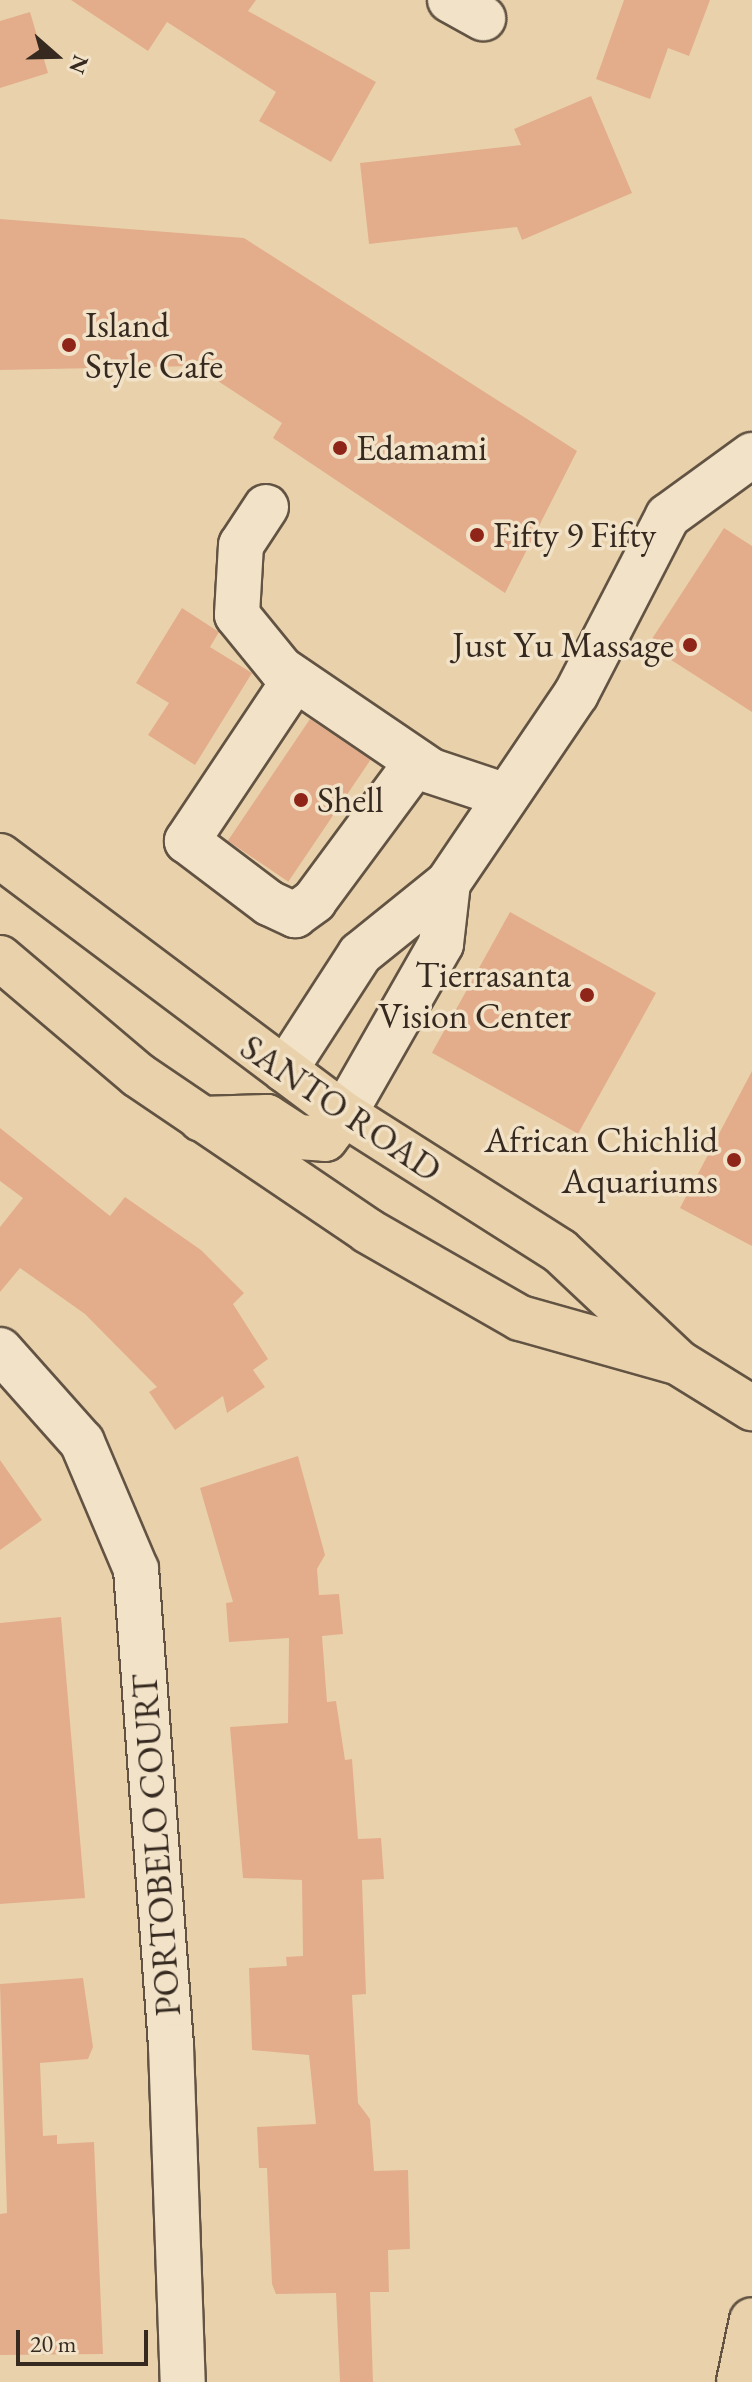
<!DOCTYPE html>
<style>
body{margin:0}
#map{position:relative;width:752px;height:2382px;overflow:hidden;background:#e9d2ab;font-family:"EB Garamond",serif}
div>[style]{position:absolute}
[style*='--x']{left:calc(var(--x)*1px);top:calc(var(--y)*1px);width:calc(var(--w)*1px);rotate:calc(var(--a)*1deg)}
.building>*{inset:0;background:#e3ad8c;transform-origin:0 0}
.roads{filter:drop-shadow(2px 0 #625343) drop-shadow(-2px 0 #625343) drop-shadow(0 2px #625343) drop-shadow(0 -2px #625343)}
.minor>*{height:44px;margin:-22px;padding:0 22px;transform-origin:22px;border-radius:22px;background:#f1e2c8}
.major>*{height:44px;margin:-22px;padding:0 22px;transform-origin:22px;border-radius:22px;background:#e9d2ab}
.highway>*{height:44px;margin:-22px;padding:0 22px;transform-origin:22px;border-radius:22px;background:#e9d2ab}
.dots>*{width:22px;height:22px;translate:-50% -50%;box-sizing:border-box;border:4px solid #f1e2c8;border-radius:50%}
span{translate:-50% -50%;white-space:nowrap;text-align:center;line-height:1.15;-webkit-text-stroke:7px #f1e2c8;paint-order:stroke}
.poi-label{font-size:36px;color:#352920}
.left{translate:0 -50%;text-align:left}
.right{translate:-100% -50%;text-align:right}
.street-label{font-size:36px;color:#352920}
.north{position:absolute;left:16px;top:16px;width:80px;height:80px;-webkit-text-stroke:6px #f1e2c8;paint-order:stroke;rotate:110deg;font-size:22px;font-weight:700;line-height:32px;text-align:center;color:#352920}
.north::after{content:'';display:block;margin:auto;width:28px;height:36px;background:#352920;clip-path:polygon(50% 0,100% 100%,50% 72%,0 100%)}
.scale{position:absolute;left:16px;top:2330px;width:132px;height:36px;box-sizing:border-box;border:4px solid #352920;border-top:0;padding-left:10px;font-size:24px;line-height:28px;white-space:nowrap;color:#352920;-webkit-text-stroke:6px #f1e2c8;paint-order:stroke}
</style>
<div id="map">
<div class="building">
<div style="clip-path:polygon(71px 0,256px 0,248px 11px,376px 82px,331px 162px,259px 121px,276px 92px,167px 22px,148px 51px)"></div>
<div style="clip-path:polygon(624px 0,710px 0,689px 56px,668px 48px,650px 99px,596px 79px)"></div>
<div style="clip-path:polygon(30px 12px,48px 73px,0 88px,0 21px)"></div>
<div style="clip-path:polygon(591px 96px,632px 193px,522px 240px,517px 227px,369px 244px,360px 163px,521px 145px,514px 129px)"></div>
<div style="clip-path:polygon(0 219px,244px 238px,577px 451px,505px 593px,273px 438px,282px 423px,195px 366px,0 370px)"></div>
<div style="clip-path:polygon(724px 528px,752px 546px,752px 712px,648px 645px)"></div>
<div style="clip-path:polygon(182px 608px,219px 632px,210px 647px,252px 673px,195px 765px,148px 735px,169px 703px,136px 683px)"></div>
<div style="left:310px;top:719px;width:73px;height:147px;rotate:34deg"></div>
<div style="left:510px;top:912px;width:167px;height:161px;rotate:29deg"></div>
<div style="clip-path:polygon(752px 1071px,752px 1246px,680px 1208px)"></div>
<div style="clip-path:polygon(0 1128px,110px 1216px,125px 1197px,201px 1250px,244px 1293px,233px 1304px,268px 1359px,253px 1370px,265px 1387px,227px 1413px,223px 1396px,175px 1430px,149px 1392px,157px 1387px,85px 1314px,20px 1268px,0 1292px,0 1227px,23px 1198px,0 1181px)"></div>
<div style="clip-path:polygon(298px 1456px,325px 1555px,317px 1569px,319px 1595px,339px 1594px,343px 1634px,322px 1636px,327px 1702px,336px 1701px,345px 1760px,352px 1759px,358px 1839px,381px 1838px,384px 1879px,362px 1880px,366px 1994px,352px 1995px,358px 2103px,370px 2119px,374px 2171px,408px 2170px,410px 2249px,388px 2250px,389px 2292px,370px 2292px,373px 2382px,340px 2382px,336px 2293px,276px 2294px,272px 2284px,267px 2168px,259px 2168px,257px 2127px,316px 2124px,309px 2055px,252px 2050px,249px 1968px,287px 1966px,286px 1957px,303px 1956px,302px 1880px,243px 1878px,230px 1727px,288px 1723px,289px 1638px,229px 1642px,226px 1603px,233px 1602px,200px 1488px)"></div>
<div style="clip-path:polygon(0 1460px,42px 1520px,0 1550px)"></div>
<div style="clip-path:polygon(61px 1617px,85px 1898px,0 1904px,0 1623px)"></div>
<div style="clip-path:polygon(83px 1978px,93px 2047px,88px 2059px,40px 2063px,43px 2136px,57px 2135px,57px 2144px,94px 2142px,103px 2354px,0 2355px,0 2214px,7px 2213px,0 1984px)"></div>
</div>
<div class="roads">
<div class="minor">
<div style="--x:450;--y:0;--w:38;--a:29"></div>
<div style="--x:266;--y:507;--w:45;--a:123.3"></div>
<div style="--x:241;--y:545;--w:70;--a:93.3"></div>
<div style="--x:237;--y:615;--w:70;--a:50.8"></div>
<div style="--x:281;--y:669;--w:181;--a:34.2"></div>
<div style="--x:431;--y:771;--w:79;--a:18.4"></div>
<div style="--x:295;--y:679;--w:195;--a:123.7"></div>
<div style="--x:187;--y:841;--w:103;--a:37.1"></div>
<div style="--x:269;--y:903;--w:29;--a:25"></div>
<div style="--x:295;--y:915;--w:24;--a:-36"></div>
<div style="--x:314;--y:901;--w:173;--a:-53.5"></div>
<div style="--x:285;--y:1070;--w:138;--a:-57.1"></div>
<div style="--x:360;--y:954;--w:113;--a:-38.9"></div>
<div style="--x:448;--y:883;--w:228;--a:-55.9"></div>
<div style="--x:576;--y:694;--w:200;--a:-62.7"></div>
<div style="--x:668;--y:516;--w:104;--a:-36"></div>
<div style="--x:344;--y:1114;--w:196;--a:-60.3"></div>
<div style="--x:441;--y:944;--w:61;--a:-83.5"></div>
<div style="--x:0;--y:1350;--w:123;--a:48.3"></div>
<div style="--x:82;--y:1442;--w:138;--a:67"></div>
<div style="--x:136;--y:1569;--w:478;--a:85.8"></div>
<div style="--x:171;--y:2046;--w:336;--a:88"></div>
</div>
<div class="major">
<div style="--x:0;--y:856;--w:430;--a:36.9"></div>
<div style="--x:344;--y:1114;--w:256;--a:32.4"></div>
<div style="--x:560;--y:1251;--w:163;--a:43.3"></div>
<div style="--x:679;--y:1363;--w:86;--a:31.7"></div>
<div style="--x:0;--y:958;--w:181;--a:40.3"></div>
<div style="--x:138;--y:1075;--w:278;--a:34.1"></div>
<div style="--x:368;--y:1231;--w:175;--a:29.8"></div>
<div style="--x:520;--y:1318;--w:159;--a:15.7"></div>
<div style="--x:201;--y:1119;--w:66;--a:-1.7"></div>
<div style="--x:267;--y:1117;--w:37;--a:33"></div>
<div style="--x:298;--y:1137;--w:27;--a:4"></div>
<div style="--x:325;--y:1139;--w:31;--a:-53"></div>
</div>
<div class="highway">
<div style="--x:739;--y:2382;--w:63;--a:-78.2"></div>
</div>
</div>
<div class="dots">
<div style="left:69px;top:345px;background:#8f2418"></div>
<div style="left:340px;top:448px;background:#8f2418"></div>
<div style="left:477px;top:535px;background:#8f2418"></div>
<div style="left:690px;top:645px;background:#8f2418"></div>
<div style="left:301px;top:800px;background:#8f2418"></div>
<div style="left:587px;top:995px;background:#8f2418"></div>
<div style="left:734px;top:1160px;background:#8f2418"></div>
</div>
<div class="poi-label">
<span class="left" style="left:85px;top:345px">Island<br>Style Cafe</span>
<span class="left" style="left:356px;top:448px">Edamami</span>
<span class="left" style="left:493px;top:535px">Fifty 9 Fifty</span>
<span class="right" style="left:674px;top:645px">Just Yu Massage</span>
<span class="left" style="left:317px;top:800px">Shell</span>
<span class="right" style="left:571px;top:995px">Tierrasanta<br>Vision Center</span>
<span class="right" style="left:718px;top:1160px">African Chichlid<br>Aquariums</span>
</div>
<div class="street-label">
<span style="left:341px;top:1108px;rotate:34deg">SANTO ROAD</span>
<span style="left:156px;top:1845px;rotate:-94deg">PORTOBELO COURT</span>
</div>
<div class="north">N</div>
<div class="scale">20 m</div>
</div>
